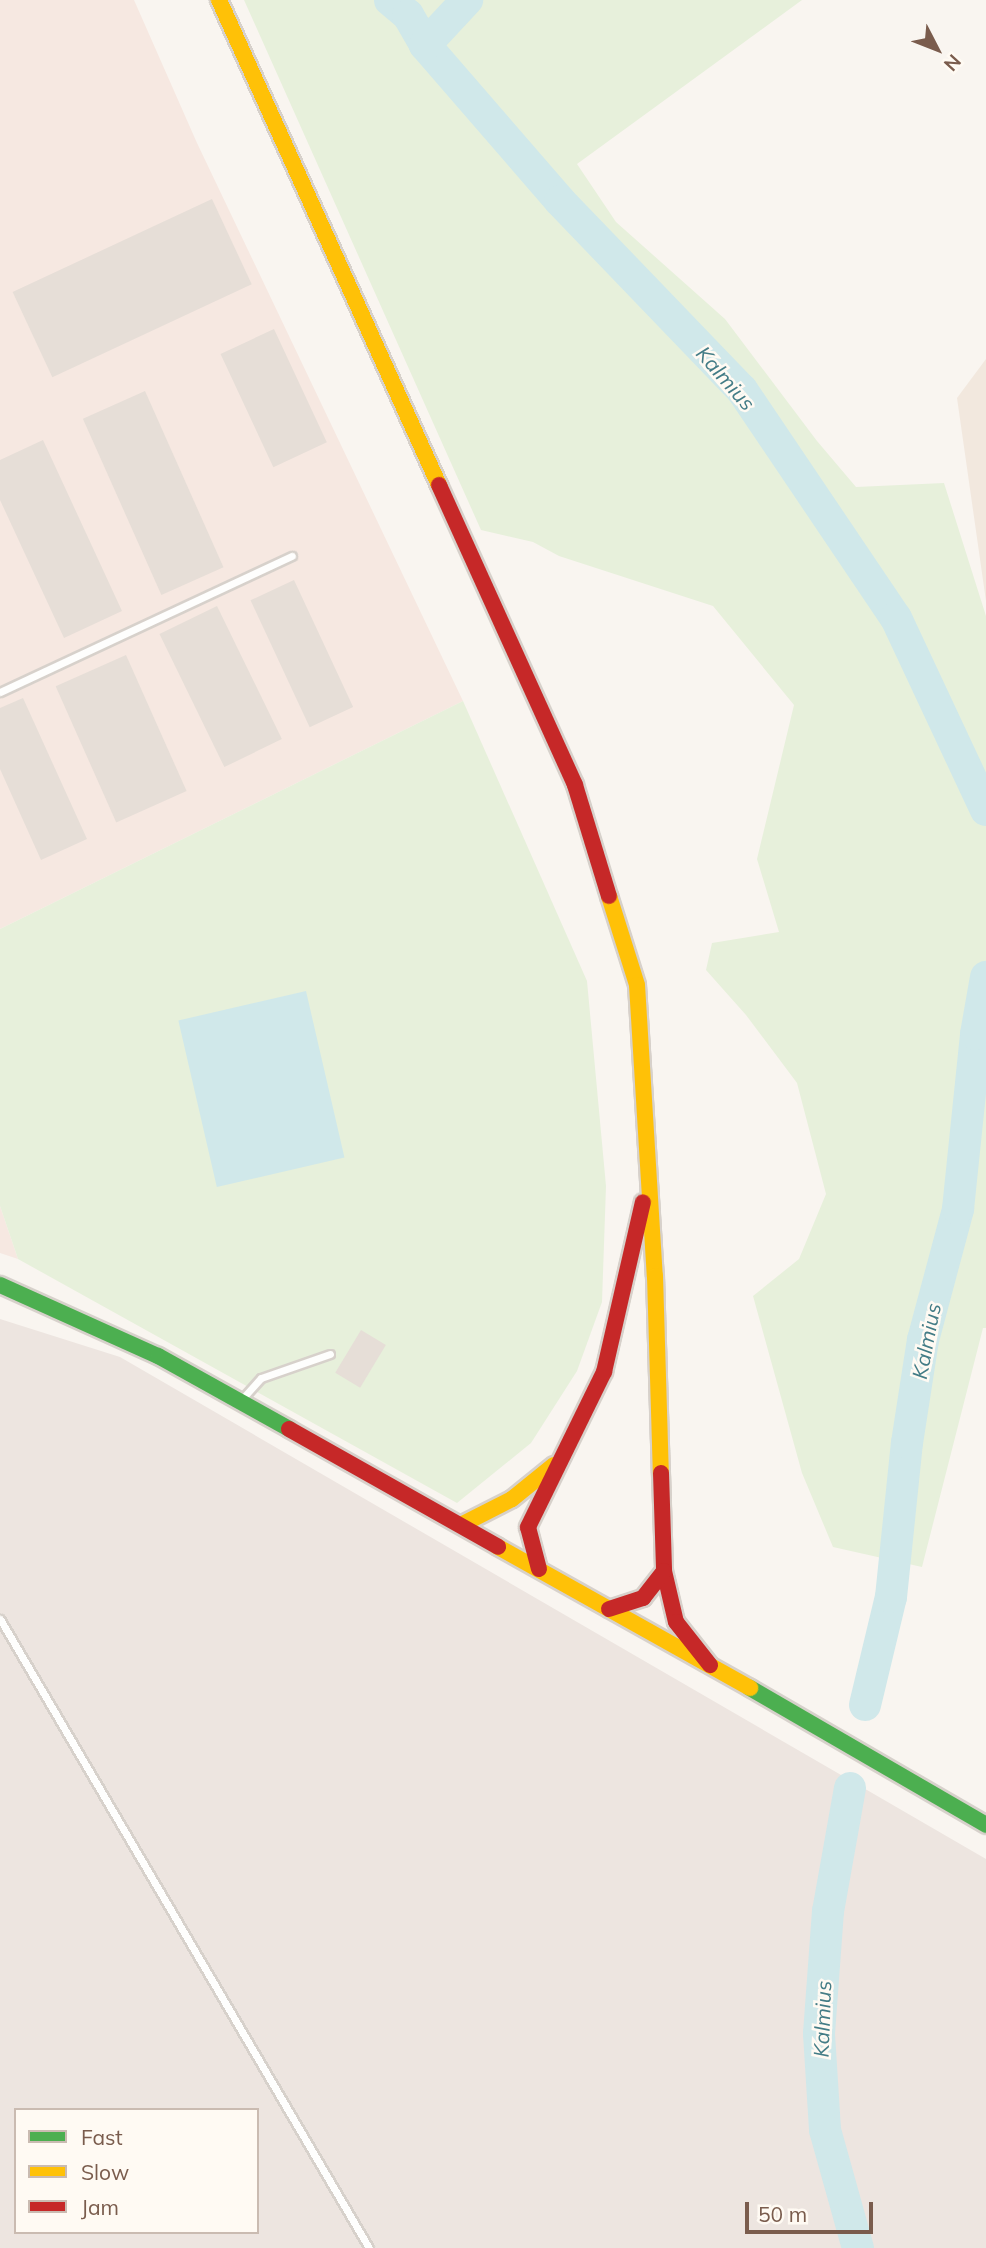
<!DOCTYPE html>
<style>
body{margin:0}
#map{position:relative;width:986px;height:2248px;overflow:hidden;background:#f9f5f0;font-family:Mulish,sans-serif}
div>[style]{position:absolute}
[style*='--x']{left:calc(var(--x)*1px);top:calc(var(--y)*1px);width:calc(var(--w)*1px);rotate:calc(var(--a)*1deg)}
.residential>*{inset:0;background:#f2e8de}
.commercial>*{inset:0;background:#f6e8e1}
.industrial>*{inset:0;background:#ede5e0}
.green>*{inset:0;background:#e7f0db}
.water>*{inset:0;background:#d0e8ea;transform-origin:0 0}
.river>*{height:32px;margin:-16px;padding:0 16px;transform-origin:16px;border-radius:16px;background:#d0e8ea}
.building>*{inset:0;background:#e6ded7;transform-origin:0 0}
.roads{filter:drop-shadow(2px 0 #d7d1cb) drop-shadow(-2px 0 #d7d1cb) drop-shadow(0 2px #d7d1cb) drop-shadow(0 -2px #d7d1cb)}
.lane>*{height:7px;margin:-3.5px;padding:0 3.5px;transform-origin:3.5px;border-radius:3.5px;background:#fefefd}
.fast>*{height:16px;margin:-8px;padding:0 8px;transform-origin:8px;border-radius:8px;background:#4caf50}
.slow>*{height:16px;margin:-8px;padding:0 8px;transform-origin:8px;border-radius:8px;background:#ffc107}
.jam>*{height:16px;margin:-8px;padding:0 8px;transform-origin:8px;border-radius:8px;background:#c62828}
span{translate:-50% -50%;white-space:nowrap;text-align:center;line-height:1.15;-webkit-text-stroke:5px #fffaf3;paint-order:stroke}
.water-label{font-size:21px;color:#437c86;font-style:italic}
.legend{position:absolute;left:14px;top:2108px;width:245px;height:126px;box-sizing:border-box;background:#fffaf3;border:2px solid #cabbb1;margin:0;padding:9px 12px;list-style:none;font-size:21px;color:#7a5c4d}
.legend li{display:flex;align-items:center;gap:14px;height:35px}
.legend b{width:35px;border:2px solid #cabbb1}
.north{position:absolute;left:902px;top:14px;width:70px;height:70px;-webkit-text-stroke:5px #fffaf3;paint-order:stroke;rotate:132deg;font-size:19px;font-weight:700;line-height:28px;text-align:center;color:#7a5c4d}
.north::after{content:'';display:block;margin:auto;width:24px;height:32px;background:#7a5c4d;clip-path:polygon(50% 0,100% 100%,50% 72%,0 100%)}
.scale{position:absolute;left:745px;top:2202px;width:128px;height:32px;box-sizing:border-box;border:4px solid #7a5c4d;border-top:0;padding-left:9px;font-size:21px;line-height:24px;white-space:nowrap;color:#7a5c4d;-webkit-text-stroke:5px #fffaf3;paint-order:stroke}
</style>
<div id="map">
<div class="residential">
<div style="clip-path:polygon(986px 359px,986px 601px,957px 398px)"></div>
</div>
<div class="commercial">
<div style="clip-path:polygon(0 0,134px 0,197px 143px,463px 701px,0 929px)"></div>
<div style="clip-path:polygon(0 1206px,18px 1259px,0 1253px)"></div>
</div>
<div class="industrial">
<div style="clip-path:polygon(evenodd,0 1319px,120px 1357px,986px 1859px,986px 2248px,0 2248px,0 1319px,16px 2110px,257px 2110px,257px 2232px,16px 2232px,16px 2110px)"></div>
</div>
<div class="green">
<div style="clip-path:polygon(244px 0,802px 0,577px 164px,616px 222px,725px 319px,817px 441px,856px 487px,944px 483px,986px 616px,986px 1328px,983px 1328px,922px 1567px,833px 1547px,802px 1473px,753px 1296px,799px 1259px,826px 1194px,797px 1083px,746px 1015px,706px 970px,712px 943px,779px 932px,757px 859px,794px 705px,713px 606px,559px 556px,533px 542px,481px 530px)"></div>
<div style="clip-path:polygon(463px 701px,587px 981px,606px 1186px,602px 1302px,577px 1371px,531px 1443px,457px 1503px,18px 1259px,0 1206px,0 929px)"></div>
</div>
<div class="water">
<div style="left:306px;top:991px;width:171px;height:131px;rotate:77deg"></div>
</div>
<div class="river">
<div style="--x:390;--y:0;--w:23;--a:40"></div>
<div style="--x:408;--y:15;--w:34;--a:60"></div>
<div style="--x:425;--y:45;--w:206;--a:49.1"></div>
<div style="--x:560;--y:201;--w:262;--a:46.1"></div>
<div style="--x:742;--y:390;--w:275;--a:56"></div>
<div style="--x:896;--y:618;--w:212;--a:64.9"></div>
<div style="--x:425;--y:45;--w:62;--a:-47"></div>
<div style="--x:865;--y:1705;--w:111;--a:-76.5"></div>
<div style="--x:891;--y:1597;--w:155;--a:-84.1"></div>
<div style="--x:907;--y:1443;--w:104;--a:-81.2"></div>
<div style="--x:923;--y:1340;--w:136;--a:-75"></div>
<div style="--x:958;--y:1209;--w:176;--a:-84.1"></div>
<div style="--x:976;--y:1034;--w:58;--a:-80"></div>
<div style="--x:850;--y:1788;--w:125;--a:100.1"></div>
<div style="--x:828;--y:1911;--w:123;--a:94.2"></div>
<div style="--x:819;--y:2034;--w:96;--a:86.4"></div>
<div style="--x:825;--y:2130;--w:123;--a:74.4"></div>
</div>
<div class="building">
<div style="left:212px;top:199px;width:94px;height:220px;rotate:65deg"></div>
<div style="left:274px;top:329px;width:125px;height:59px;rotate:65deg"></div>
<div style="left:145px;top:391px;width:193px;height:68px;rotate:66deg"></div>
<div style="clip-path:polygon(43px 440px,122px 611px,64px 638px,0 500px,0 460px)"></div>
<div style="left:294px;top:580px;width:140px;height:48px;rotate:65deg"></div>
<div style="left:217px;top:606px;width:148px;height:64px;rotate:64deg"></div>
<div style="left:126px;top:655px;width:149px;height:77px;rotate:66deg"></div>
<div style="clip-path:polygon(23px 698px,87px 839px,41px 860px,0 769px,0 708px)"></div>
<div style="left:361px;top:1330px;width:29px;height:50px;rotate:31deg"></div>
</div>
<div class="roads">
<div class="lane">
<div style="--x:0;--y:692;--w:322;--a:-25"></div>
<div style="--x:242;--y:1399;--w:28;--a:-48"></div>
<div style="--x:261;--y:1378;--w:73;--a:-19.2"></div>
<div style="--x:0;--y:1619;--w:729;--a:59.6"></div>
</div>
<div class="fast">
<div style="--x:0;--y:1285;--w:173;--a:24.2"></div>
<div style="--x:158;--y:1356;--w:150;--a:29.1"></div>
<div style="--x:750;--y:1688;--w:273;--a:30.1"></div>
</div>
<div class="slow">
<div style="--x:219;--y:0;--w:533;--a:65.6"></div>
<div style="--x:609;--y:896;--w:93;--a:72.5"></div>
<div style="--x:637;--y:985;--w:292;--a:86.5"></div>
<div style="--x:655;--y:1276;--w:197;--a:88.3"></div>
<div style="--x:461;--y:1525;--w:57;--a:-27"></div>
<div style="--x:512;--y:1499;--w:54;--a:-39"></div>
<div style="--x:498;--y:1547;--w:289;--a:29.2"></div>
</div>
<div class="jam">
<div style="--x:439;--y:485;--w:329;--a:65.6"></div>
<div style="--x:575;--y:785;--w:116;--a:73"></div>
<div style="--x:289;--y:1429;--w:240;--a:29.4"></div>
<div style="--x:661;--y:1473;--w:98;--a:88.2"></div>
<div style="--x:664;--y:1571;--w:52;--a:76.8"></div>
<div style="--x:676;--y:1622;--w:55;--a:51.7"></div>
<div style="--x:539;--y:1569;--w:43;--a:-104.7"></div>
<div style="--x:528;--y:1527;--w:173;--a:-63.9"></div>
<div style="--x:604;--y:1372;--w:174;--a:-77.1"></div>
<div style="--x:609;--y:1609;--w:36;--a:-18"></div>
<div style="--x:643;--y:1598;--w:34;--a:-52"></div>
</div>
</div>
<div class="water-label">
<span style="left:726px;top:378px;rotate:49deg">Kalmius</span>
<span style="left:926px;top:1341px;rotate:-79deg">Kalmius</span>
<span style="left:822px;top:2019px;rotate:-88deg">Kalmius</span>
</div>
<ul class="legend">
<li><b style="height:9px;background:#4caf50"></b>Fast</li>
<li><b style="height:9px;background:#ffc107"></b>Slow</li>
<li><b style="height:9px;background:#c62828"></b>Jam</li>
</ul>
<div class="north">N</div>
<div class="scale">50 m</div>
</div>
